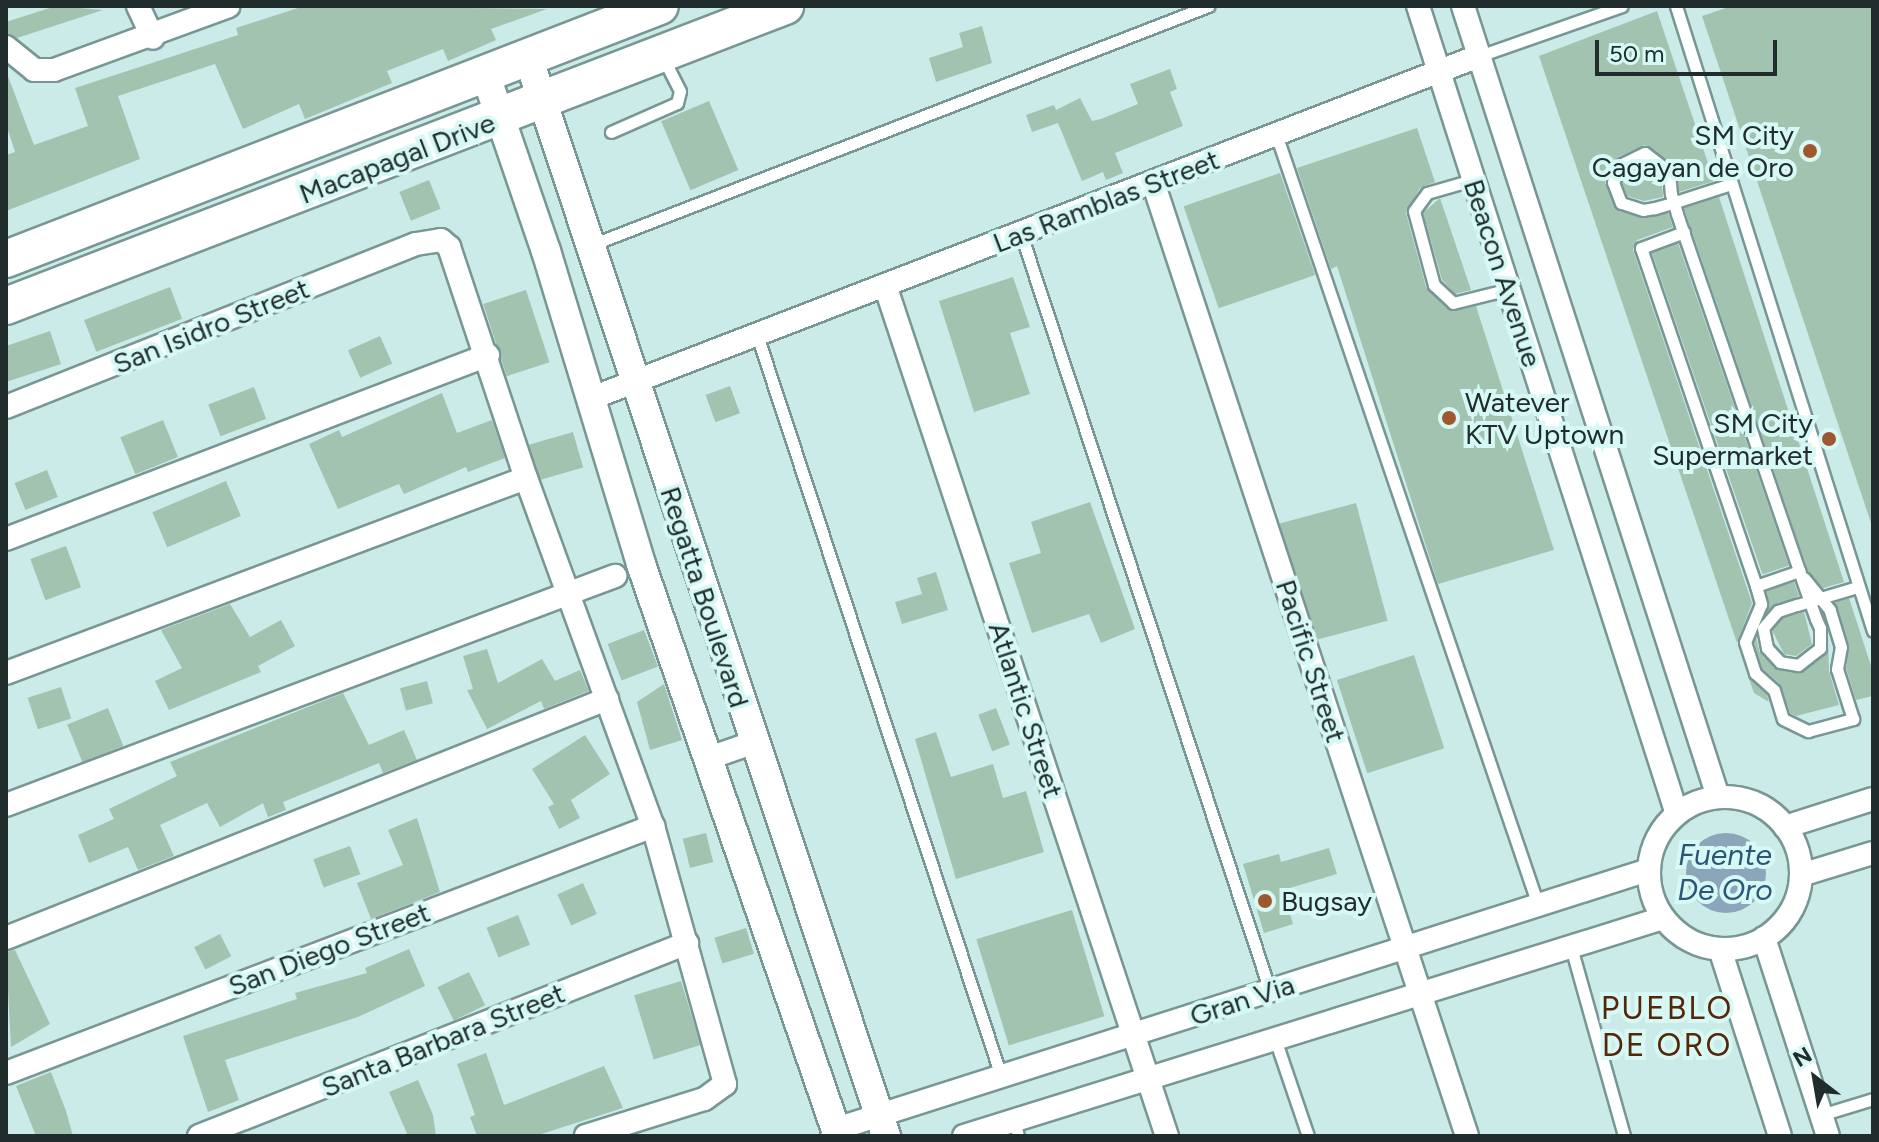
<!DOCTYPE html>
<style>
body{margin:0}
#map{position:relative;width:1879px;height:1142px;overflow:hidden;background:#caebe8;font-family:Figtree,sans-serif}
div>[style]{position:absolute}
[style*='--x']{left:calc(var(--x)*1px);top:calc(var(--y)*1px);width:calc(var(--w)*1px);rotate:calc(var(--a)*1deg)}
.water>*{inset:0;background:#8ba5ba}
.round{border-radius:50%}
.building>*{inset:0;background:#a3c3b1;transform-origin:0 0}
.roads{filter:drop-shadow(2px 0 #789794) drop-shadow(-2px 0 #789794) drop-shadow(0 2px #789794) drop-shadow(0 -2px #789794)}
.service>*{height:11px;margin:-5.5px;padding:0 5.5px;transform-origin:5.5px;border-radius:5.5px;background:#fff}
.minor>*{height:22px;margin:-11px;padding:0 11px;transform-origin:11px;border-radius:11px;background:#fff}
.minor>.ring{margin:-11px;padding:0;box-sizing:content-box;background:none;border:22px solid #fff;border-radius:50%}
.tertiary>*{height:28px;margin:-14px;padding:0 14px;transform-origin:14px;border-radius:14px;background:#fff}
.primary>*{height:36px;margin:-18px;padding:0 18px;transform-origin:18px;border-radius:18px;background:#fff}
.dots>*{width:22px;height:22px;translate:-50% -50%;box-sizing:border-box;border:4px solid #d7f9f5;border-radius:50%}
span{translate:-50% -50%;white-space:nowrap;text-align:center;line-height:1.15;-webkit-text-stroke:8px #d7f9f5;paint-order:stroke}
.poi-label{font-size:28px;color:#202d2c}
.right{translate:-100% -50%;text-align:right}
.left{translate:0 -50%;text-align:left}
.street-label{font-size:28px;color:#202d2c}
.water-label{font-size:30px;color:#2c5677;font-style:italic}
.quarter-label{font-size:32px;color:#552607;letter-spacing:2px}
.frame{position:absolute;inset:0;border:8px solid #202d2c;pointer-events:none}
.north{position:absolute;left:1775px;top:1038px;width:80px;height:80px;-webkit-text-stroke:6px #d7f9f5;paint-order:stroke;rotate:329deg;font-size:22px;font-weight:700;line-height:32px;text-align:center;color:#202d2c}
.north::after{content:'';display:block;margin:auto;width:28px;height:36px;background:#202d2c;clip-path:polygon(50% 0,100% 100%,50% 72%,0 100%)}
.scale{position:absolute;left:1595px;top:40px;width:182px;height:36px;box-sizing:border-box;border:4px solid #202d2c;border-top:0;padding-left:10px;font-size:24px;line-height:28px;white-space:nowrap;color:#202d2c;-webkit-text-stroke:6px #d7f9f5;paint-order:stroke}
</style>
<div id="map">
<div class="water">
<div class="round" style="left:1686px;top:833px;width:80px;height:80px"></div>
</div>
<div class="building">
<div style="clip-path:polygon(56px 6px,103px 10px,17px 38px,6px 33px,6px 22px)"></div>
<div style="clip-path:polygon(304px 6px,547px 9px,491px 29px,496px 40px,448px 61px,443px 49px,387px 71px,392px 83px,305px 119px,299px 104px,243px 129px,215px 64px,118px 96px,140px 159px,6px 211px,6px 155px,15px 152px,6px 124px,6px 71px,34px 145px,88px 126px,75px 88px,238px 35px,236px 28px)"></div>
<div style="clip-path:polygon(1732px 6px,1873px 6px,1873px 529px,1702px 16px)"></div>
<div style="clip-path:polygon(1657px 11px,1714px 181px,1679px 192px,1676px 167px,1645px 145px,1618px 157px,1605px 182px,1616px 210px,1644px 218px,1668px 213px,1673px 227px,1637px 240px,1633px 250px,1752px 603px,1737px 643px,1539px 56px)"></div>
<div style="clip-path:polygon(982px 26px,992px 63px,936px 82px,929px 58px,963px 47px,959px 33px)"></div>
<div style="clip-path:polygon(1170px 69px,1177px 89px,1170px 92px,1183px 126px,1115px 153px,1123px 173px,1106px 180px,1103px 172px,1082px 181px,1058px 123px,1032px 132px,1026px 115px,1054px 105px,1056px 110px,1080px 98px,1092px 121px,1101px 119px,1138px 104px,1130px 84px)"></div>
<div style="left:709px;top:101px;width:75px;height:52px;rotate:67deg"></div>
<div style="clip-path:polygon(1417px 128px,1435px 182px,1420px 188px,1406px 213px,1426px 287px,1450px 311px,1476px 306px,1554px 550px,1438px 584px,1337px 266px,1331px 269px,1297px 168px)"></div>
<div style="clip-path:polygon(1644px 163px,1661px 176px,1663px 197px,1644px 201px,1627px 196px,1622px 182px,1628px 170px)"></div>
<div style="left:1280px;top:173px;width:108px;height:102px;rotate:71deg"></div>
<div style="left:429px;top:180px;width:31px;height:32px;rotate:68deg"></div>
<div style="clip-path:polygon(1719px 197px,1844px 582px,1823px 588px,1808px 571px,1684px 208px)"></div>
<div style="clip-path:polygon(1440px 198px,1471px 290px,1455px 294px,1442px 280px,1423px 213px)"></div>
<div style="left:1678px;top:243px;width:341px;height:28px;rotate:71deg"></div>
<div style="clip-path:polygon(1013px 277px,1030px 327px,1010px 333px,1030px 394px,974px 412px,939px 301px)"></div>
<div style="left:170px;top:287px;width:34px;height:92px;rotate:69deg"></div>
<div style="left:526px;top:290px;width:76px;height:45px;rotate:72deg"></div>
<div style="clip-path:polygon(50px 331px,61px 364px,6px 382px,6px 346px)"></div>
<div style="left:380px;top:336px;width:30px;height:35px;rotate:66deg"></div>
<div style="left:730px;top:386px;width:29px;height:26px;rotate:70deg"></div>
<div style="left:254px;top:387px;width:34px;height:49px;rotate:69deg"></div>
<div style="clip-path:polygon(442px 393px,457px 433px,492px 420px,505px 458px,468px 472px,466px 467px,404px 494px,399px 484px,338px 509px,309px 444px,339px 430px,342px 437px)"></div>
<div style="left:163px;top:420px;width:40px;height:46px;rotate:68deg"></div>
<div style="left:573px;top:432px;width:37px;height:46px;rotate:74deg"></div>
<div style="left:47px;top:470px;width:29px;height:35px;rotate:68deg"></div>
<div style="left:226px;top:481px;width:38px;height:80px;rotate:67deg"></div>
<div style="clip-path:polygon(1090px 502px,1135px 629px,1101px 643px,1089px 614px,1032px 633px,1009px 563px,1041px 553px,1031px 522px)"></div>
<div style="left:1356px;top:503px;width:122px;height:79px;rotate:75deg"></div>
<div style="left:66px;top:546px;width:44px;height:38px;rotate:70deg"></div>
<div style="clip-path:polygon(936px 572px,948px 610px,902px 624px,895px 602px,922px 594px,917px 578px)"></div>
<div style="clip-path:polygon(1794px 582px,1799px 596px,1768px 610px,1766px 591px)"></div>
<div style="clip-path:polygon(1849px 598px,1873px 672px,1873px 696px,1856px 700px,1846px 668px,1849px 645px,1835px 603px)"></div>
<div style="clip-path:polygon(230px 604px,250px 637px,281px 620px,295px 646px,258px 666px,261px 672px,169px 710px,155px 681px,182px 668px,161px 630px)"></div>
<div style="clip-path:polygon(1804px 612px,1812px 644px,1796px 656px,1784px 654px,1772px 630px,1783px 618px)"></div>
<div style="left:644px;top:630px;width:39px;height:39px;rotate:69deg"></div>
<div style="clip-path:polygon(1828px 635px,1829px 671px,1839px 705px,1796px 716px,1790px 713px,1780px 684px,1762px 668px,1754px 642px,1756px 637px,1760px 653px,1775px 668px,1799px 673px,1827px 652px)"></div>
<div style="clip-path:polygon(487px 649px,498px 683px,542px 659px,555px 681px,580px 670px,589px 691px,544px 709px,541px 701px,487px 729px,467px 690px,473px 689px,463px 656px)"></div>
<div style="left:1414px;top:655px;width:98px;height:81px;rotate:72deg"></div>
<div style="clip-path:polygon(1749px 679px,1767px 695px,1769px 702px,1754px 693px)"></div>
<div style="left:427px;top:681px;width:23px;height:28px;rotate:75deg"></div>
<div style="clip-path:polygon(664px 684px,682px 740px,650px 750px,637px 702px)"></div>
<div style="left:61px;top:687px;width:33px;height:35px;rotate:72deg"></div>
<div style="clip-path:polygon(343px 693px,369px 745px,404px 730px,417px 760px,383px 773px,379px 763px,283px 802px,286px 810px,268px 817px,263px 803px,220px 827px,207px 803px,160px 825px,174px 856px,138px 870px,128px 847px,89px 863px,78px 835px,114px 819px,109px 809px,177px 776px,170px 762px)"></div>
<div style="left:108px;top:708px;width:41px;height:44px;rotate:68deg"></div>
<div style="left:996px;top:708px;width:39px;height:19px;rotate:69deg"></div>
<div style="clip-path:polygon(936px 732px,951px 777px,993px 764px,1003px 798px,1026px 791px,1044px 852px,956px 879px,915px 739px)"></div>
<div style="clip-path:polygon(585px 735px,610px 774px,571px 800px,580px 818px,559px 829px,548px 807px,554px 804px,532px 769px)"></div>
<div style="clip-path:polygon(417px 818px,440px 892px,371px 919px,357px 883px,403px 865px,388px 830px)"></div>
<div style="left:706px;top:833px;width:30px;height:24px;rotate:76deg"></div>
<div style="left:350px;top:846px;width:30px;height:39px;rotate:70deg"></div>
<div style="clip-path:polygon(1329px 848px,1337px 874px,1283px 890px,1293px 924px,1264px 933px,1243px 864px,1279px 854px,1281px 862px)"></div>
<div style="left:583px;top:883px;width:34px;height:28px;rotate:66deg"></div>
<div style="left:1072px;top:910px;width:111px;height:100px;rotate:73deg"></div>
<div style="left:518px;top:915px;width:32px;height:34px;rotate:68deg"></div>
<div style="left:746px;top:928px;width:27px;height:33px;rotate:73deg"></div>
<div style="left:220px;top:934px;width:25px;height:29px;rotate:63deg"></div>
<div style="clip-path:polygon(409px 949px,425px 986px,358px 1017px,225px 1060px,239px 1100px,208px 1112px,183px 1036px,297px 999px,295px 993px,367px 973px,365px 968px)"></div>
<div style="clip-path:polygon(15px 950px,50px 1024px,11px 1047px,6px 952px)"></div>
<div style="left:469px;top:972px;width:37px;height:35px;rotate:64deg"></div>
<div style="left:681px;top:981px;width:67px;height:49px;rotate:73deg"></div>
<div style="clip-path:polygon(486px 1053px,504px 1105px,604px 1066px,623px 1108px,535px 1136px,477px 1136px,470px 1117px,475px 1115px,457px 1064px)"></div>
<div style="clip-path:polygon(51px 1072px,66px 1111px,73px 1136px,36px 1136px,16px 1086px)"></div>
<div style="clip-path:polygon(418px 1080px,433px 1115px,436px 1136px,408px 1136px,389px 1092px)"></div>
</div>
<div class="roads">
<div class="service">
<div style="--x:1676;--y:6;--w:655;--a:72.51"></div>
<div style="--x:1479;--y:56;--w:151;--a:-19.3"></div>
<div style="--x:611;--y:132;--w:72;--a:-23.7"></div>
<div style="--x:677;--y:103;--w:12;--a:-76"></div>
<div style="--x:680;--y:91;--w:36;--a:-117"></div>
<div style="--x:1276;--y:134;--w:814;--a:71.23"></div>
<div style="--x:1472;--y:180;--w:47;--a:163.9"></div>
<div style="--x:1427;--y:193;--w:22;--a:126"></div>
<div style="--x:1414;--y:211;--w:77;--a:74.9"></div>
<div style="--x:1434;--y:285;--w:26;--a:43"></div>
<div style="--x:1453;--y:303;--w:58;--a:-14"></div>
<div style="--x:1731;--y:184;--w:65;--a:162.1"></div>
<div style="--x:1669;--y:204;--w:15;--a:164"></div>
<div style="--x:1655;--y:208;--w:12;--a:171"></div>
<div style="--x:1643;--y:210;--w:23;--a:-162"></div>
<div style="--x:1621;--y:203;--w:22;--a:-111"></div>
<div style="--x:1613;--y:182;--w:20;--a:-63"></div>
<div style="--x:1622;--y:164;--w:25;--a:-26"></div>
<div style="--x:1645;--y:153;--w:31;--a:38"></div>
<div style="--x:1669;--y:172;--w:22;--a:85"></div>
<div style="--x:1671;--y:194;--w:21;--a:73"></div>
<div style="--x:1677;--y:214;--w:377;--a:71.1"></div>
<div style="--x:1799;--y:571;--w:51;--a:70.5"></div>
<div style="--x:1816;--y:619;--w:10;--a:66"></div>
<div style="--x:1820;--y:628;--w:20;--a:90"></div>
<div style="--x:1820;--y:648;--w:28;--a:142"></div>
<div style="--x:1798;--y:665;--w:18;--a:-171"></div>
<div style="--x:1780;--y:662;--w:19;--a:-133"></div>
<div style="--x:1767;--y:648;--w:20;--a:-101"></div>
<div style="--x:1763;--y:628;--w:23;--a:-49"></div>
<div style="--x:1778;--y:611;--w:20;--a:-18"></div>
<div style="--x:1797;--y:605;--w:63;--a:-16.7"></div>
<div style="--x:1684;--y:232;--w:46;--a:159.6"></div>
<div style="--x:1641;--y:248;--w:357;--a:71.2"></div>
<div style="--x:1756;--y:586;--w:46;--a:-19.2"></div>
<div style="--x:1021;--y:234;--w:797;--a:71.79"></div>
<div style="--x:591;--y:245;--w:662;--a:-21.17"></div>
<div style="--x:757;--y:335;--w:780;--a:71.77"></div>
<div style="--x:1756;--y:586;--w:19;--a:74"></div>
<div style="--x:1761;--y:604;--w:41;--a:112.8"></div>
<div style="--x:1745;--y:642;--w:33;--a:72"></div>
<div style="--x:1755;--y:673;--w:25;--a:42"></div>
<div style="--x:1774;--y:690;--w:30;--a:73"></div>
<div style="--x:1783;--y:719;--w:28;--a:26"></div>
<div style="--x:1808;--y:731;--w:47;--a:-14.9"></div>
<div style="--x:1853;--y:719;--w:52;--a:-107.7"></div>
<div style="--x:1837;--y:669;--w:22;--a:-80"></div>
<div style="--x:1841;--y:647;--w:39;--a:-107"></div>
<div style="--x:1830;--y:610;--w:41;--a:-129.1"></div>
<div style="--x:1571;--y:947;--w:196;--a:74.3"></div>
<div style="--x:1275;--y:1039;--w:102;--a:71.2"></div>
<div style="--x:1821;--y:1115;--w:54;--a:-17.1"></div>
<div style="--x:1014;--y:1120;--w:16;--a:76"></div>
</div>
<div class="minor">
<div style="--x:138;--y:6;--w:35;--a:65"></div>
<div style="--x:1418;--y:6;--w:848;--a:72.23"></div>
<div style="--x:1463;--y:6;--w:831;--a:72.13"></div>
<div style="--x:6;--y:47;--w:36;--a:39"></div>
<div style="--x:34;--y:70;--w:20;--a:0"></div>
<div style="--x:54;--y:70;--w:186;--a:-20.1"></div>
<div style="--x:1154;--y:185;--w:1001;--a:71.78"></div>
<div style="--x:885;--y:285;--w:897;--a:71.67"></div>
<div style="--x:592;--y:398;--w:951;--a:-21.09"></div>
<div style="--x:6;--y:407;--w:441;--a:-21.7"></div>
<div style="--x:416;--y:244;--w:25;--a:-9"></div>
<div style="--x:441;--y:240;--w:11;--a:41"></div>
<div style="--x:449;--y:247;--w:243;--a:71.6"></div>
<div style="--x:526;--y:478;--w:370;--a:70"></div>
<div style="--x:653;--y:826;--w:268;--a:74.4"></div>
<div style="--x:725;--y:1084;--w:26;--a:144"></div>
<div style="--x:704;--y:1099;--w:124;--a:162.6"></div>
<div style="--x:6;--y:539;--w:516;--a:-20.89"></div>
<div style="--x:6;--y:673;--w:555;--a:-20.56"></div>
<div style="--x:706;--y:759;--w:49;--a:-19.2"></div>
<div class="ring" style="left:1649px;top:797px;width:130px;height:130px"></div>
<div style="--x:6;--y:805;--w:651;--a:-20.61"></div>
<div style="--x:1785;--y:827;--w:92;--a:-17.7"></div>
<div style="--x:1801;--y:875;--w:75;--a:-17"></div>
<div style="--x:6;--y:938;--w:647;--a:-21.69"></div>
<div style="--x:1764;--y:938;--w:208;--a:72.1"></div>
<div style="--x:1720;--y:949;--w:196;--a:72.2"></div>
<div style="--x:6;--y:1073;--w:693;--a:-20.89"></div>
<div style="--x:199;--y:1136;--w:525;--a:-21.58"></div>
<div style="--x:832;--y:1136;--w:8;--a:-60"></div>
<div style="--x:836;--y:1129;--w:852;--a:-17.69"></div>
<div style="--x:964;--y:1136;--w:732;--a:-17.32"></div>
</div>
<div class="tertiary">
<div style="--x:528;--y:57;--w:1137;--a:71.64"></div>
<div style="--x:485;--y:73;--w:188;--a:71.1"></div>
<div style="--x:546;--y:251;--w:327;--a:73.1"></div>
<div style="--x:641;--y:564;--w:605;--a:71"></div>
</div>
<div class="primary">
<div style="--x:6;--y:259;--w:701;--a:-21.15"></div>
<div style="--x:6;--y:306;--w:835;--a:-21.06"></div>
</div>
</div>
<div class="dots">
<div style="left:1810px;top:151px;background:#9e582f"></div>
<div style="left:1449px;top:418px;background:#9e582f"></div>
<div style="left:1829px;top:439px;background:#9e582f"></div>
<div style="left:1265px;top:901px;background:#9e582f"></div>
</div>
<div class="poi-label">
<span class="right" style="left:1794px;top:151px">SM City<br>Cagayan de Oro</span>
<span class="left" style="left:1465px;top:418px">Watever<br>KTV Uptown</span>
<span class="right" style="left:1813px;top:439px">SM City<br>Supermarket</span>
<span class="left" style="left:1281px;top:901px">Bugsay</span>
</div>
<div class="street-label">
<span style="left:397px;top:158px;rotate:-21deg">Macapagal Drive</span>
<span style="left:1106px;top:201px;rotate:-21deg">Las Ramblas Street</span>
<span style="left:1503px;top:273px;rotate:72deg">Beacon Avenue</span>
<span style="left:211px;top:326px;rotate:-22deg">San Isidro Street</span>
<span style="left:705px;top:597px;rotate:72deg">Regatta Boulevard</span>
<span style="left:1311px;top:661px;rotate:72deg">Pacific Street</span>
<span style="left:1026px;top:710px;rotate:72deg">Atlantic Street</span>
<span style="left:329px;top:949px;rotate:-21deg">San Diego Street</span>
<span style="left:1242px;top:1000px;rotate:-18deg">Gran Via</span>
<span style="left:443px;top:1040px;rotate:-22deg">Santa Barbara Street</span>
</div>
<div class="water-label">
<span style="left:1725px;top:872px">Fuente<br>De Oro</span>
</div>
<div class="quarter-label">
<span style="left:1667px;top:1027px">PUEBLO<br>DE ORO</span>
</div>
<div class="frame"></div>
<div class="north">N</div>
<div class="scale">50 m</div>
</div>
